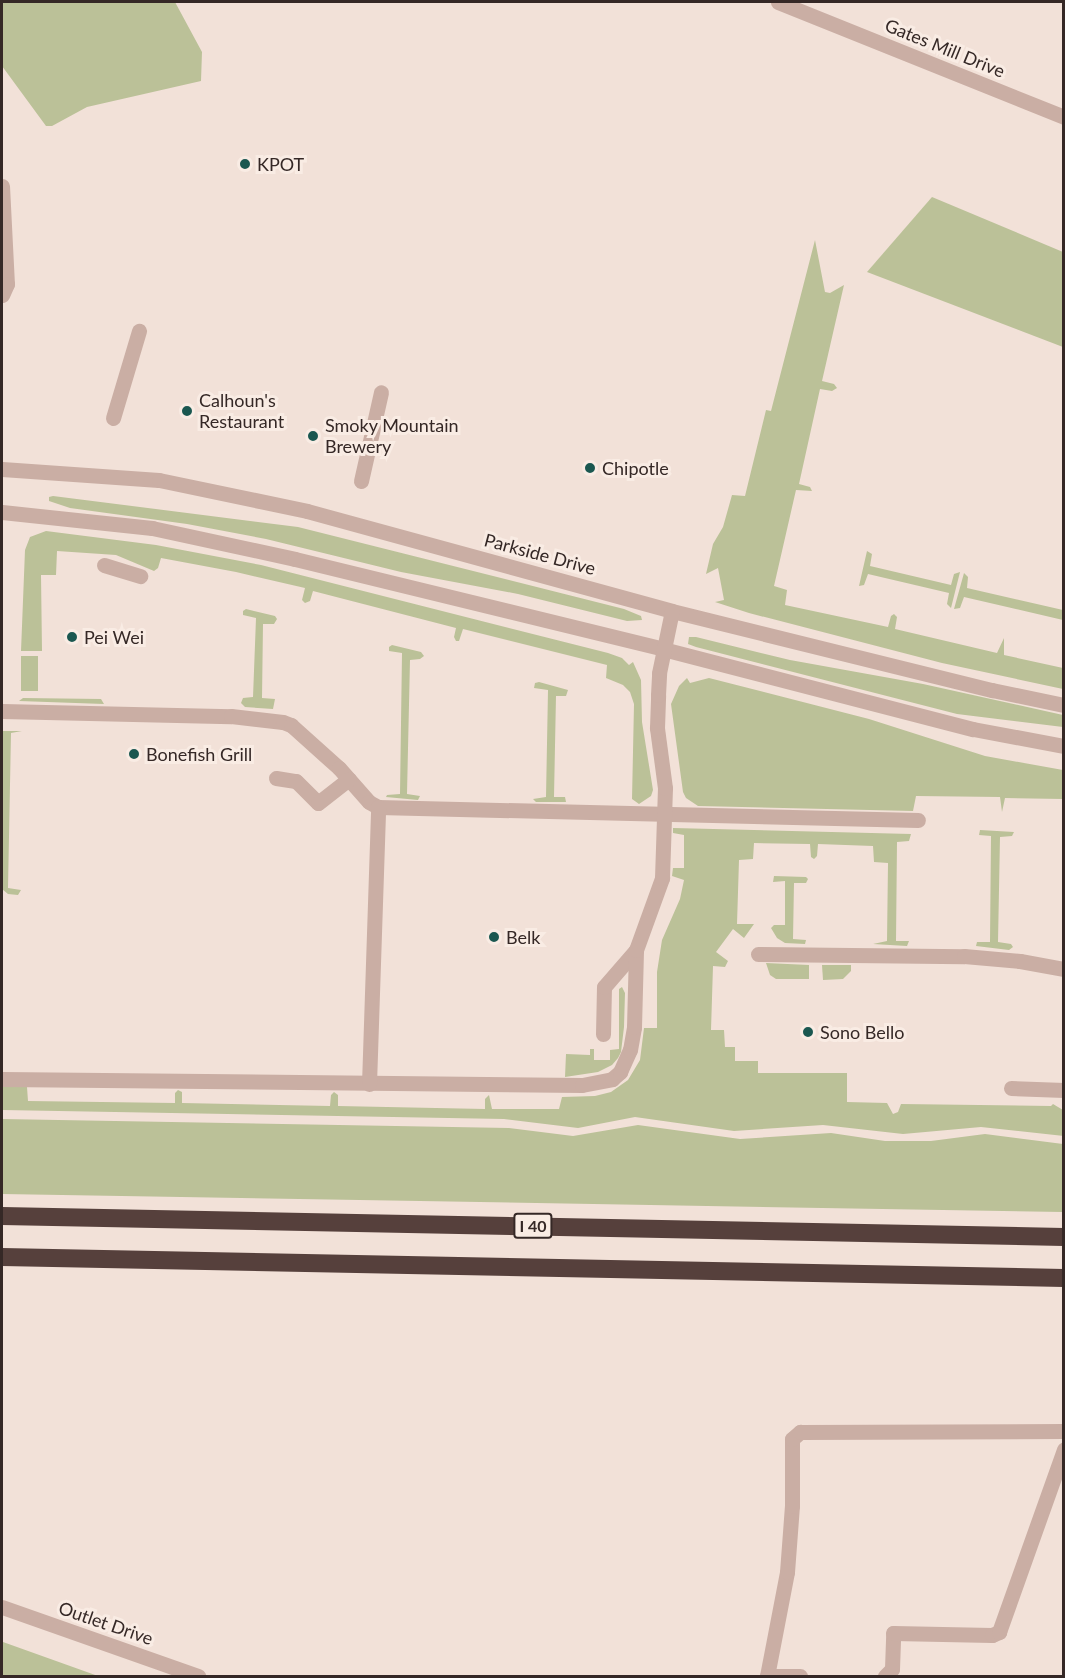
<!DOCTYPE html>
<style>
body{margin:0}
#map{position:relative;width:1065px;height:1678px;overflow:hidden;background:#f2e1d8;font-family:Lato,sans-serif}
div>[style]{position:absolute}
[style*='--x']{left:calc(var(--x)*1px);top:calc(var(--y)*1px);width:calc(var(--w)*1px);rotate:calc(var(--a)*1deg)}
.green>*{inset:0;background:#bbc198;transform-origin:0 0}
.minor>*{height:15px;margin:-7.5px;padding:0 7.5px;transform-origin:7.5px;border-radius:7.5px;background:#caaea4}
.highway>*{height:18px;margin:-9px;padding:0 9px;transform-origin:9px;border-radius:9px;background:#56403c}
.dots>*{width:16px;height:16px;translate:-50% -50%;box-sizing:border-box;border:3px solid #f9ece4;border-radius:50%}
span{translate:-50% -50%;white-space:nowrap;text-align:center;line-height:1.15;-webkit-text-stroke:6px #f9ece4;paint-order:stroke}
.shield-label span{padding:2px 4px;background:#f9ece4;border:2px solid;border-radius:4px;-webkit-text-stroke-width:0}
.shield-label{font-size:16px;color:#352826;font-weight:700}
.street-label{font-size:18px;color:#352826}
.poi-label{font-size:18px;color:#352826}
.left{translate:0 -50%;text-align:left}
.frame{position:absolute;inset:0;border:3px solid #352826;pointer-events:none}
</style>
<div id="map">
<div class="green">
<div style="clip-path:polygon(2px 2px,175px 2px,202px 52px,201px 81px,87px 107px,52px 126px,46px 126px,2px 66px)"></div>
<div style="clip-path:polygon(932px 197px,1063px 252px,1063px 347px,867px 272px)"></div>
<div style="clip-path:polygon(815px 240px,825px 292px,830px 293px,844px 285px,822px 381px,834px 384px,837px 388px,832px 391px,820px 389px,799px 484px,810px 487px,812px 491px,796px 490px,774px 586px,787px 590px,785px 605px,888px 627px,891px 616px,894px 614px,897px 617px,895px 629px,997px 653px,1004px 638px,1004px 655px,1063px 668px,1063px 689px,942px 663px,749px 613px,715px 602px,724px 600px,718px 568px,706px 574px,713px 544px,723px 527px,732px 495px,745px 496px,766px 410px,771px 411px)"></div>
<div style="clip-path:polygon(53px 496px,298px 527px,624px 609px,641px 616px,642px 620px,627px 621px,518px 594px,401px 572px,266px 539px,187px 524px,70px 508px,49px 501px,49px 497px)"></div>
<div style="clip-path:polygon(46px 531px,156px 545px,261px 565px,608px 653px,622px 658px,629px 665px,633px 662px,641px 680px,642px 722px,653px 790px,651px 796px,639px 804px,632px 799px,634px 704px,630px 692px,623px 685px,606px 678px,607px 665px,463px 629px,459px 641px,456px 641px,454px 637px,456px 628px,313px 591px,310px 601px,305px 603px,302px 600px,305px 588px,236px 572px,161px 558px,158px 568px,154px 571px,116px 555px,57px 551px,56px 575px,41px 575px,42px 651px,21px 651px,25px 550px,30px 537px)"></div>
<div style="clip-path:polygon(867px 551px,872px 554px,870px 566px,951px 585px,954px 574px,960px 572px,951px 608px,947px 604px,949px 593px,868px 574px,864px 585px,859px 586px)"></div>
<div style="clip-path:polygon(964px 573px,968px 577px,967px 588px,1063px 610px,1063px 620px,964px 597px,960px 608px,954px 609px)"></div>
<div style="clip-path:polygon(246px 609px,275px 616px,277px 619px,274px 624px,263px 624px,262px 698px,275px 699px,273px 709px,245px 707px,241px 703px,243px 698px,253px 697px,256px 618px,243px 615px,243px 611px)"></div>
<div style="clip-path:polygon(689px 637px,696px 637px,790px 660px,923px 684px,1063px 715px,1063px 727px,957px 714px,696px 647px,688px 644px)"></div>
<div style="clip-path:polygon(392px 645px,421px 652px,424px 656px,420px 659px,410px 660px,407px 794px,420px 796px,418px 800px,386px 797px,387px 795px,400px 794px,402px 653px,389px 651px,389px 647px)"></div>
<div style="left:21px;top:656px;width:17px;height:35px"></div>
<div style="clip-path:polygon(687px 678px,690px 683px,709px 678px,869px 719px,985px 756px,1063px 770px,1063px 799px,1005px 798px,1002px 812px,1000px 797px,916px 796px,913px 811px,698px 806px,686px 798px,683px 792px,671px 704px,679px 686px)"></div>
<div style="clip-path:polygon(539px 682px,568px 690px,566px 696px,556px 696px,554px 797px,565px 797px,566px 802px,536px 802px,533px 799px,546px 797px,548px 690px,534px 688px,535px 683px)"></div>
<div style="clip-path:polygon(23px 698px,101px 699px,104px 704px,19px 701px)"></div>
<div style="clip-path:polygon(3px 731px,22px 731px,11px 733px,8px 888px,21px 890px,18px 895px,8px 894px,2px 889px)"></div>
<div style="clip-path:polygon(673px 828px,911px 834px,909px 841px,897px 842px,896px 941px,909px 941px,907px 946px,873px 944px,887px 941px,888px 863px,874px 862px,873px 846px,818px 844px,817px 856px,814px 859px,811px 857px,810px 844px,754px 843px,753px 859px,739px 860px,737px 924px,754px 924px,744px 938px,733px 929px,716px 952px,728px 961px,725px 967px,713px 966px,711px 1030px,724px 1030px,725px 1047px,735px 1047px,735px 1061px,758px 1061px,758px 1073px,847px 1073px,847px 1102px,887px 1103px,893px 1114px,898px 1112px,901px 1104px,1051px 1106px,1053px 1104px,1063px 1110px,1064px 1136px,981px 1127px,903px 1134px,823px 1125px,734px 1131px,635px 1117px,578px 1128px,504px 1119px,2px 1110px,2px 1086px,27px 1087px,28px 1101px,175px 1103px,175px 1093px,178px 1090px,182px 1092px,182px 1103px,330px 1106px,331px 1095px,334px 1092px,338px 1095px,338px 1106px,485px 1109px,485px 1099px,489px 1095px,492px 1109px,559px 1109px,562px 1097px,595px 1096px,611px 1092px,628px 1080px,640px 1060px,644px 1028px,657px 1028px,657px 972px,662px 940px,680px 899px,684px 880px,672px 876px,673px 868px,684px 868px,684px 835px,673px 833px)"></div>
<div style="clip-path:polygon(980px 830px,1014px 832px,1012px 836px,1000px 837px,998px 942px,1011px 944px,1013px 947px,1009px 950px,976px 946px,977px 942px,990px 942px,991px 836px,979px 835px)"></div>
<div style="clip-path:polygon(774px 876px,806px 877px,808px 879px,806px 883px,794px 883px,793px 939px,806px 940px,805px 944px,785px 943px,777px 938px,771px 928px,774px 925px,785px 925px,785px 881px,773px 882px)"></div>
<div style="clip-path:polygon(766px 963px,809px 965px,809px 979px,776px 979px,770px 975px)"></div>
<div style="clip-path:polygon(822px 965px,851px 965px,851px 971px,843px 979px,823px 980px)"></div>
<div style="clip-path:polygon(622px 987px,625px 993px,624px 1027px,621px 1052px,618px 1058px,612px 1065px,598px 1072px,565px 1077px,566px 1054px,590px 1055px,590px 1049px,594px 1049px,594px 1060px,610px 1060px,610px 1050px,619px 1049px,619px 989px)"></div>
<div style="clip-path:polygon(2px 1119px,509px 1128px,573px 1136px,638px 1125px,740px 1139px,831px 1133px,885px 1141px,931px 1141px,985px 1134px,1063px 1144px,1063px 1212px,2px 1194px)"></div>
<div style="clip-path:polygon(2px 1641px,3px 1642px,98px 1676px,2px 1676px)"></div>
</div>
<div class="minor">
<div style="--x:778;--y:2;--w:308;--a:21.9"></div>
<div style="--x:2;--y:186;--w:98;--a:87.1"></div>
<div style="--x:7;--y:284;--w:12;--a:114"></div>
<div style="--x:113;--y:418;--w:91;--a:-73.4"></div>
<div style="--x:2;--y:469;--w:157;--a:4"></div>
<div style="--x:159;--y:480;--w:151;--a:11.8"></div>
<div style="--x:307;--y:511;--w:378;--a:15.3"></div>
<div style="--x:672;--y:611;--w:330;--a:13.9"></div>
<div style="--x:992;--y:690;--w:74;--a:11.8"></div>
<div style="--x:361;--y:481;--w:91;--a:-77.3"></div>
<div style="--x:2;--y:512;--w:151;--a:6.1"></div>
<div style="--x:152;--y:528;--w:146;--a:12.2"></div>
<div style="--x:295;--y:559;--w:379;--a:13.7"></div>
<div style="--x:663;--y:649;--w:320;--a:14.5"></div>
<div style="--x:973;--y:729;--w:93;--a:10.6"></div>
<div style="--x:104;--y:565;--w:38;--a:17"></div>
<div style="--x:2;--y:711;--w:229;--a:1.3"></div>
<div style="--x:231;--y:716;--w:52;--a:6.6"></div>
<div style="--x:283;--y:722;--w:9;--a:21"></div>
<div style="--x:291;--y:725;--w:64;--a:41.9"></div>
<div style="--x:339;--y:768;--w:45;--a:48.6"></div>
<div style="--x:369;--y:802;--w:10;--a:29"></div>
<div style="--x:378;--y:807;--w:540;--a:1.38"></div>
<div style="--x:276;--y:778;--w:20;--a:9"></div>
<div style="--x:296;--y:781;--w:31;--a:45"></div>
<div style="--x:318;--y:803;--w:39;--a:-38"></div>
<div style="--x:758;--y:954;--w:206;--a:0.6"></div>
<div style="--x:964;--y:956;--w:56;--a:5.1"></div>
<div style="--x:1020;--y:961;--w:45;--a:10.3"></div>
<div style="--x:603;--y:1034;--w:47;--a:-88.8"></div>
<div style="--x:604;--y:987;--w:49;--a:-49.1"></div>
<div style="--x:2;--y:1079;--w:580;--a:0.59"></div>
<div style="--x:582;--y:1085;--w:31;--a:-11"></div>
<div style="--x:612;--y:1079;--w:11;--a:-41"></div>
<div style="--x:620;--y:1072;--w:24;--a:-66"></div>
<div style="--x:630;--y:1050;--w:23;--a:-80"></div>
<div style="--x:634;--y:1027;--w:77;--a:-88.5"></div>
<div style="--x:636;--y:950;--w:77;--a:-70.1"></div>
<div style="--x:662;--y:878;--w:90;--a:-88.1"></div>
<div style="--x:665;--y:788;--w:61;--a:-97.6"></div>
<div style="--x:657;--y:728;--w:33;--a:-88"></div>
<div style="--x:658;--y:695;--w:22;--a:-87"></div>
<div style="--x:659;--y:673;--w:63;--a:-78.2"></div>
<div style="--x:369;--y:1084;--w:277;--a:-88.1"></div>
<div style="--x:1011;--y:1088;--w:53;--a:2.2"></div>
<div style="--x:2;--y:1607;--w:208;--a:19.4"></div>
<div style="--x:767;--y:1676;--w:106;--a:-79.1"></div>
<div style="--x:787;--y:1572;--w:66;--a:-85.7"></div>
<div style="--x:792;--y:1506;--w:67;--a:-90"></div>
<div style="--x:792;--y:1439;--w:11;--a:-41"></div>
<div style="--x:800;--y:1432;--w:264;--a:-0.2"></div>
<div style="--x:767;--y:1676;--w:33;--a:0"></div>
<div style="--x:885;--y:1676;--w:10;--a:-45"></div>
<div style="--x:892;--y:1669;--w:36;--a:-88"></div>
<div style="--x:893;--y:1633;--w:99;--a:1.2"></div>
<div style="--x:992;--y:1635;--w:8;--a:-23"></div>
<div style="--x:999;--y:1632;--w:194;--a:-70.4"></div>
</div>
<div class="highway">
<div style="--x:2;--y:1216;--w:1062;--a:1.13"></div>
<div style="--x:2;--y:1257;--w:1062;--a:1.13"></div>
</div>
<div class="dots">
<div style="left:245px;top:164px;background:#1a5750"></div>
<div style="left:187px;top:411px;background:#1a5750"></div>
<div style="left:313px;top:436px;background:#1a5750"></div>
<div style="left:590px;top:468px;background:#1a5750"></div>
<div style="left:72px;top:637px;background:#1a5750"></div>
<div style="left:134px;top:754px;background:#1a5750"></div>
<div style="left:494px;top:937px;background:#1a5750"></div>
<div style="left:808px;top:1032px;background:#1a5750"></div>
</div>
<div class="shield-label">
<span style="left:533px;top:1226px">I 40</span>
</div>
<div class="street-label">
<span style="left:945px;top:48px;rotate:22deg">Gates Mill Drive</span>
<span style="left:540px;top:554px;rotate:15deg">Parkside Drive</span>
<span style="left:106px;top:1623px;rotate:19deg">Outlet Drive</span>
</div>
<div class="poi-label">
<span class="left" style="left:257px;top:164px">KPOT</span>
<span class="left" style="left:199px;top:411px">Calhoun's<br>Restaurant</span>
<span class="left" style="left:325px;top:436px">Smoky Mountain<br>Brewery</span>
<span class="left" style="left:602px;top:468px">Chipotle</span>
<span class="left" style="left:84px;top:637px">Pei Wei</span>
<span class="left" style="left:146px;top:754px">Bonefish Grill</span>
<span class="left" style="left:506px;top:937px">Belk</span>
<span class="left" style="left:820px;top:1032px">Sono Bello</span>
</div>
<div class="frame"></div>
</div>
